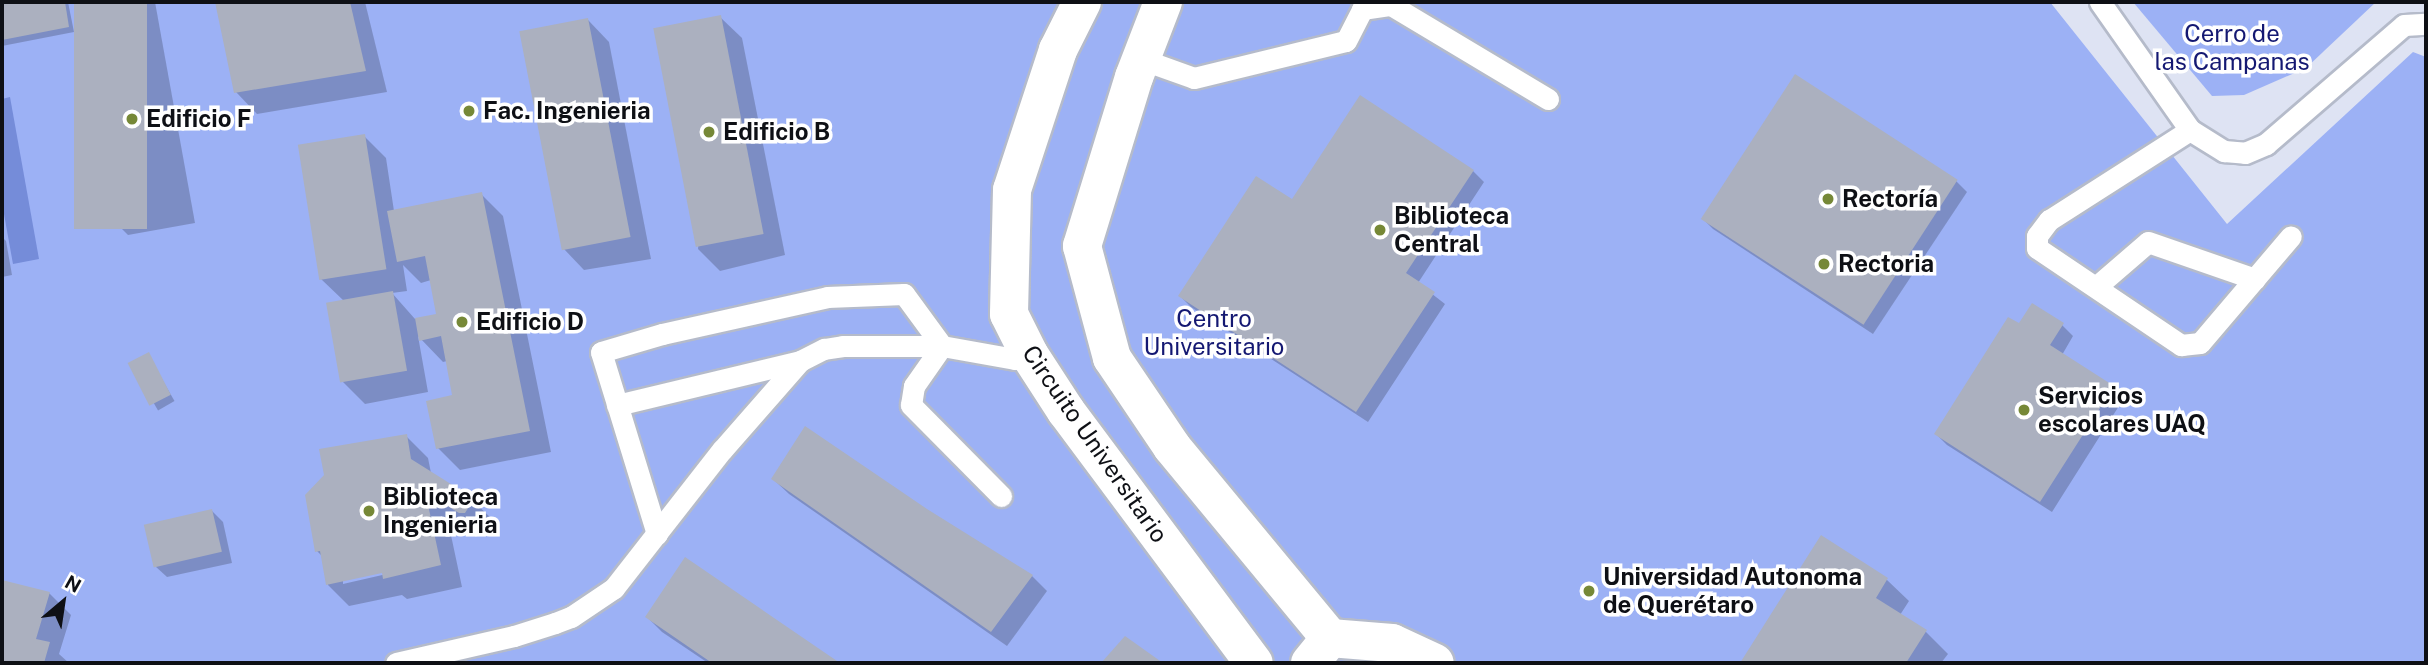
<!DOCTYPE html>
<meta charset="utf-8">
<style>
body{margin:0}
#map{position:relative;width:2428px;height:665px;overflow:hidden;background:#dee3f3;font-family:"Public Sans",sans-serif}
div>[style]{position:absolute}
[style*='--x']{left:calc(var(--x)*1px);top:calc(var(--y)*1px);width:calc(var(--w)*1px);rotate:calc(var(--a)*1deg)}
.green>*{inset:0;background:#9cb1f5}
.water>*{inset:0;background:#758cd9}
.shadow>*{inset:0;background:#0003;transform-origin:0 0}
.building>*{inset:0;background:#abb0bf;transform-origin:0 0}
.roads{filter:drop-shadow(2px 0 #b5bbca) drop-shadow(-2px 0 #b5bbca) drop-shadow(0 2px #b5bbca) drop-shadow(0 -2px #b5bbca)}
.lane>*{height:21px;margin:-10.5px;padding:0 10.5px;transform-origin:10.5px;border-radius:10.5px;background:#fff}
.street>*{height:38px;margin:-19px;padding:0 19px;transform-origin:19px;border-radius:19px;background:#fff}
.dots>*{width:19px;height:19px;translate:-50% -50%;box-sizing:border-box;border:4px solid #fff;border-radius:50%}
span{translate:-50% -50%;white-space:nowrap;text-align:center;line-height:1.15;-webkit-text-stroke:7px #fff;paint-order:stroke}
.park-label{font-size:24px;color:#141872}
.poi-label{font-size:24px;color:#0e1015;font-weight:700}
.left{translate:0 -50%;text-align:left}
.street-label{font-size:24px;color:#0e1015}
.frame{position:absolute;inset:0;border:4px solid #0e1015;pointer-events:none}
.north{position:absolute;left:28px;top:567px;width:70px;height:70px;-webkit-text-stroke:5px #fff;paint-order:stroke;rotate:29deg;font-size:19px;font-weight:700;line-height:28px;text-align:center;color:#0e1015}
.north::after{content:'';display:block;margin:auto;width:24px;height:32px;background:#0e1015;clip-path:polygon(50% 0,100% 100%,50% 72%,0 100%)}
</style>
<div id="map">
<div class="green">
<div style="clip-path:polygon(2px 2px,2050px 2px,2227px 224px,2413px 52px,2426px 57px,2426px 663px,2px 663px)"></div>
<div style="clip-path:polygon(2133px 2px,2376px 2px,2306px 68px,2244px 95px,2212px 96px)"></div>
</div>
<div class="water">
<div style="clip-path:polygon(10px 97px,39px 259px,13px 264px,2px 203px,2px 99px)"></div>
</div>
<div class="shadow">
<div style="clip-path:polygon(2px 2px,68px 2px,74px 32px,2px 46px)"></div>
<div style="clip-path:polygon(76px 2px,155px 2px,195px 223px,128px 235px,117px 224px)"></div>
<div style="clip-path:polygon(217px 2px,365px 2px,387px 92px,257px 114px,236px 92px)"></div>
<div style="clip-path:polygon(720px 17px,742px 38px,785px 255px,720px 271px,698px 249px)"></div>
<div style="clip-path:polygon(588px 20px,609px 42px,651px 259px,584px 270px,563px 248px)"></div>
<div style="clip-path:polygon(evenodd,364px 136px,386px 158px,394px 211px,481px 194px,503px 216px,551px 452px,460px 470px,438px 448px,455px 397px,447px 361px,443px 362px,418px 336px,428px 392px,365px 404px,343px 382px,344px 301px,321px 279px,364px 136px,403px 265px,421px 283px,431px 280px,438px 315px,415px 319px,392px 293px,407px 291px,403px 265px)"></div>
<div style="clip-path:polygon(1473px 171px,1484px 182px,1418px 283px,1445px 304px,1368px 422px,1191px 307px,1180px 296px,1293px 202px)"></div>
<div style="clip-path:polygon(1956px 181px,1967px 192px,1873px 334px,1713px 229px,1702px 218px)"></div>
<div style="clip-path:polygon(2px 237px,6px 241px,12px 275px,2px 277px)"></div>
<div style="clip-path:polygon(2062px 325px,2073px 336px,2062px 355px,2113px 387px,2124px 398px,2052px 512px,1947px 445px,1936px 434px,2020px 326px)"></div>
<div style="left:148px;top:355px;width:53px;height:19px;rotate:60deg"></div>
<div style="clip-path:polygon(evenodd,406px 436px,428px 458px,431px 473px,469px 497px,492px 519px,493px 525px,487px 534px,482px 534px,457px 519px,448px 521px,462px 587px,407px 599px,402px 595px,349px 606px,328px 585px,323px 557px,317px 551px,406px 436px,390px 570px,391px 573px,343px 584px,343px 580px,390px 570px)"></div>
<div style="clip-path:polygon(773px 479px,926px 510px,1032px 576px,1047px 591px,1007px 646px,789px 494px)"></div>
<div style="clip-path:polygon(212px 511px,223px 522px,232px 563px,167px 577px,155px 566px)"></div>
<div style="clip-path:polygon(1822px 538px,1887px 580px,1909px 601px,1900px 615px,1926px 632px,1948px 654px,1941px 663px,1742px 663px)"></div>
<div style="clip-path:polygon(685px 559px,837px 663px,708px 663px,662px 632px,647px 617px)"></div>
<div style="clip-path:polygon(2px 582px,49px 593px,71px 615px,59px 654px,69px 663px,2px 663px)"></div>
</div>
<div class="building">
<div style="clip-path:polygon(2px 2px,65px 2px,69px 27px,2px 40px)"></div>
<div style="left:74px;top:2px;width:73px;height:227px"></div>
<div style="clip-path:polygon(215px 2px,350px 2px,366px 71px,234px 93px)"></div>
<div style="left:721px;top:15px;width:223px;height:69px;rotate:79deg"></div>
<div style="left:588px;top:18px;width:223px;height:70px;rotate:79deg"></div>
<div style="left:1795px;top:74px;width:194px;height:173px;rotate:33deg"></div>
<div style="clip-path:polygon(1360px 95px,1474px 170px,1406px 273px,1435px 292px,1356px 412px,1178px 296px,1256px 176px,1292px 199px)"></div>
<div style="left:365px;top:134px;width:137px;height:68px;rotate:81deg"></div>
<div style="clip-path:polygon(482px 192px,530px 431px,436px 449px,426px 401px,452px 395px,441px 336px,419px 341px,415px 318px,436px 314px,425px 256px,397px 262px,387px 211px)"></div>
<div style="left:393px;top:291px;width:81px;height:68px;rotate:80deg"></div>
<div style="clip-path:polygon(2032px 303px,2064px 323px,2050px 345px,2114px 386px,2040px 502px,1934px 434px,2008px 317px,2019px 323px)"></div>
<div style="left:149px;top:352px;width:48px;height:24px;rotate:63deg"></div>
<div style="clip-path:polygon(805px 426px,927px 509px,1033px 575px,991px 632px,771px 479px)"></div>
<div style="clip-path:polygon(407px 434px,411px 459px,470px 496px,472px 502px,465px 513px,459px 513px,434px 498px,427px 500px,441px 565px,383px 579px,382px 573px,326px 585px,320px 551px,315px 552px,305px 495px,324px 475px,319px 449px)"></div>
<div style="left:212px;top:509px;width:44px;height:70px;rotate:77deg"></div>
<div style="clip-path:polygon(1821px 535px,1888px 578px,1876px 598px,1927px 630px,1906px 663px,1740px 663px)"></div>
<div style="clip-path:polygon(685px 557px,818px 648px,840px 663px,712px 663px,645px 617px)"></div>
<div style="clip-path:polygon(2px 580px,50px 592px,36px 639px,50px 642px,44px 663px,2px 663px)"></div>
<div style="clip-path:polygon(1125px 636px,1163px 663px,1101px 663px)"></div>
</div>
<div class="roads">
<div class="lane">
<div style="--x:2100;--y:2;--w:156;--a:54.9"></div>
<div style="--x:2190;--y:130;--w:40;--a:32"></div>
<div style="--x:2224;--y:151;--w:21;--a:5"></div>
<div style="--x:2245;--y:153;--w:23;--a:-23"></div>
<div style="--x:2266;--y:144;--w:182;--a:-40.8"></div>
<div style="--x:2404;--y:25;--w:22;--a:-3"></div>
<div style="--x:1141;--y:59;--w:56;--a:19.7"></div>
<div style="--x:1194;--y:78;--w:156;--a:-13.7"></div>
<div style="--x:1346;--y:41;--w:36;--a:-63"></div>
<div style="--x:1362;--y:9;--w:29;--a:-8"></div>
<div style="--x:1391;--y:5;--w:183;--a:30.9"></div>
<div style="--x:2190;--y:130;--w:167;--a:147.4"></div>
<div style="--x:2049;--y:220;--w:20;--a:127"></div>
<div style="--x:2037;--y:236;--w:12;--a:90"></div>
<div style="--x:2037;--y:248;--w:174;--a:34"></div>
<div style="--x:2181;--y:345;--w:19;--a:-6"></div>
<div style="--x:2200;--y:343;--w:140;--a:-49.6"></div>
<div style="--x:2097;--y:286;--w:67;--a:-40.8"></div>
<div style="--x:2148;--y:242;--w:113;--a:19.1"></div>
<div style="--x:617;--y:405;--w:188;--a:-13.5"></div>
<div style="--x:657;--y:534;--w:190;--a:-107.1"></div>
<div style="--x:601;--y:352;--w:64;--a:-16.4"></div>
<div style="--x:662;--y:334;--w:169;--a:-12.6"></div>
<div style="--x:827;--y:297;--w:77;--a:-2.2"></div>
<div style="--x:904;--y:294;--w:64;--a:53.8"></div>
<div style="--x:942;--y:346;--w:49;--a:125"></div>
<div style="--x:914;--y:386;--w:19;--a:99"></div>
<div style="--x:911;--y:405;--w:128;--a:45.3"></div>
<div style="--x:396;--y:663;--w:121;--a:-12.9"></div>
<div style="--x:514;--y:636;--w:43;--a:-17.6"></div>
<div style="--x:555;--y:623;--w:17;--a:-21"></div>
<div style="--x:571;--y:617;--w:52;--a:-34"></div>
<div style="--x:614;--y:588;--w:175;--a:-52"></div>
<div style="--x:722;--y:450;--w:118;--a:-48.8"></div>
<div style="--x:800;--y:361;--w:27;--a:-27"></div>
<div style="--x:824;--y:349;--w:19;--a:-9"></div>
<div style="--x:843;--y:346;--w:99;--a:0"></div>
<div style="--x:942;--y:346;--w:74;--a:10.1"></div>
<div style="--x:1015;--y:359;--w:15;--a:-20"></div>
</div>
<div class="street">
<div style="--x:1082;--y:2;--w:54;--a:116.6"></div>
<div style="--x:1058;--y:50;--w:147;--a:108.2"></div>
<div style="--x:1012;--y:190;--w:124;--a:91.4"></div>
<div style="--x:1009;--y:314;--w:45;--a:63.4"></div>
<div style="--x:1029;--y:354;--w:68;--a:57"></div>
<div style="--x:1066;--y:411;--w:314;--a:53.3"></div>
<div style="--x:1163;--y:2;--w:80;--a:111.1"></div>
<div style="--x:1134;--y:77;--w:177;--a:107.1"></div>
<div style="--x:1082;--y:246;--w:116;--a:75"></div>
<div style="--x:1112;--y:358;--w:107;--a:56"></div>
<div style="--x:1172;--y:447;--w:248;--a:50.4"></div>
<div style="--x:1310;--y:663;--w:32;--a:-51"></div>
<div style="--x:1330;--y:638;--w:62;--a:4.6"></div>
<div style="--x:1392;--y:643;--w:47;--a:24.9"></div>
</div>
</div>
<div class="dots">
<div style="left:469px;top:111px;background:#768837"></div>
<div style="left:132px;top:119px;background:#768837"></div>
<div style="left:709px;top:132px;background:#768837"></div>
<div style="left:1828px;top:199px;background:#768837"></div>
<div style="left:1380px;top:230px;background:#768837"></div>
<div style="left:1824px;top:264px;background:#768837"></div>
<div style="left:462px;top:322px;background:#768837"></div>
<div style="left:2024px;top:410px;background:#768837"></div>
<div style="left:369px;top:511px;background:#768837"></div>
<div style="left:1589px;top:591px;background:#768837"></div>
</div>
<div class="park-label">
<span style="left:2232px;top:48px">Cerro de<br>las Campanas</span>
<span style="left:1214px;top:333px">Centro<br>Universitario</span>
</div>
<div class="poi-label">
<span class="left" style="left:483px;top:111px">Fac. Ingenieria</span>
<span class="left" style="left:146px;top:119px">Edificio F</span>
<span class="left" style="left:723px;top:132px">Edificio B</span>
<span class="left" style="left:1842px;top:199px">Rectoría</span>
<span class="left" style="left:1394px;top:230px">Biblioteca<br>Central</span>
<span class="left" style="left:1838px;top:264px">Rectoria</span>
<span class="left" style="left:476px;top:322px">Edificio D</span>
<span class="left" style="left:2038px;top:410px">Servicios<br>escolares UAQ</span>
<span class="left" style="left:383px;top:511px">Biblioteca<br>Ingenieria</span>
<span class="left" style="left:1603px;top:591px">Universidad Autonoma<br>de Querétaro</span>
</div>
<div class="street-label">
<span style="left:1095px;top:444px;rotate:55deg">Circuito Universitario</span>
</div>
<div class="frame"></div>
<div class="north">N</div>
</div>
